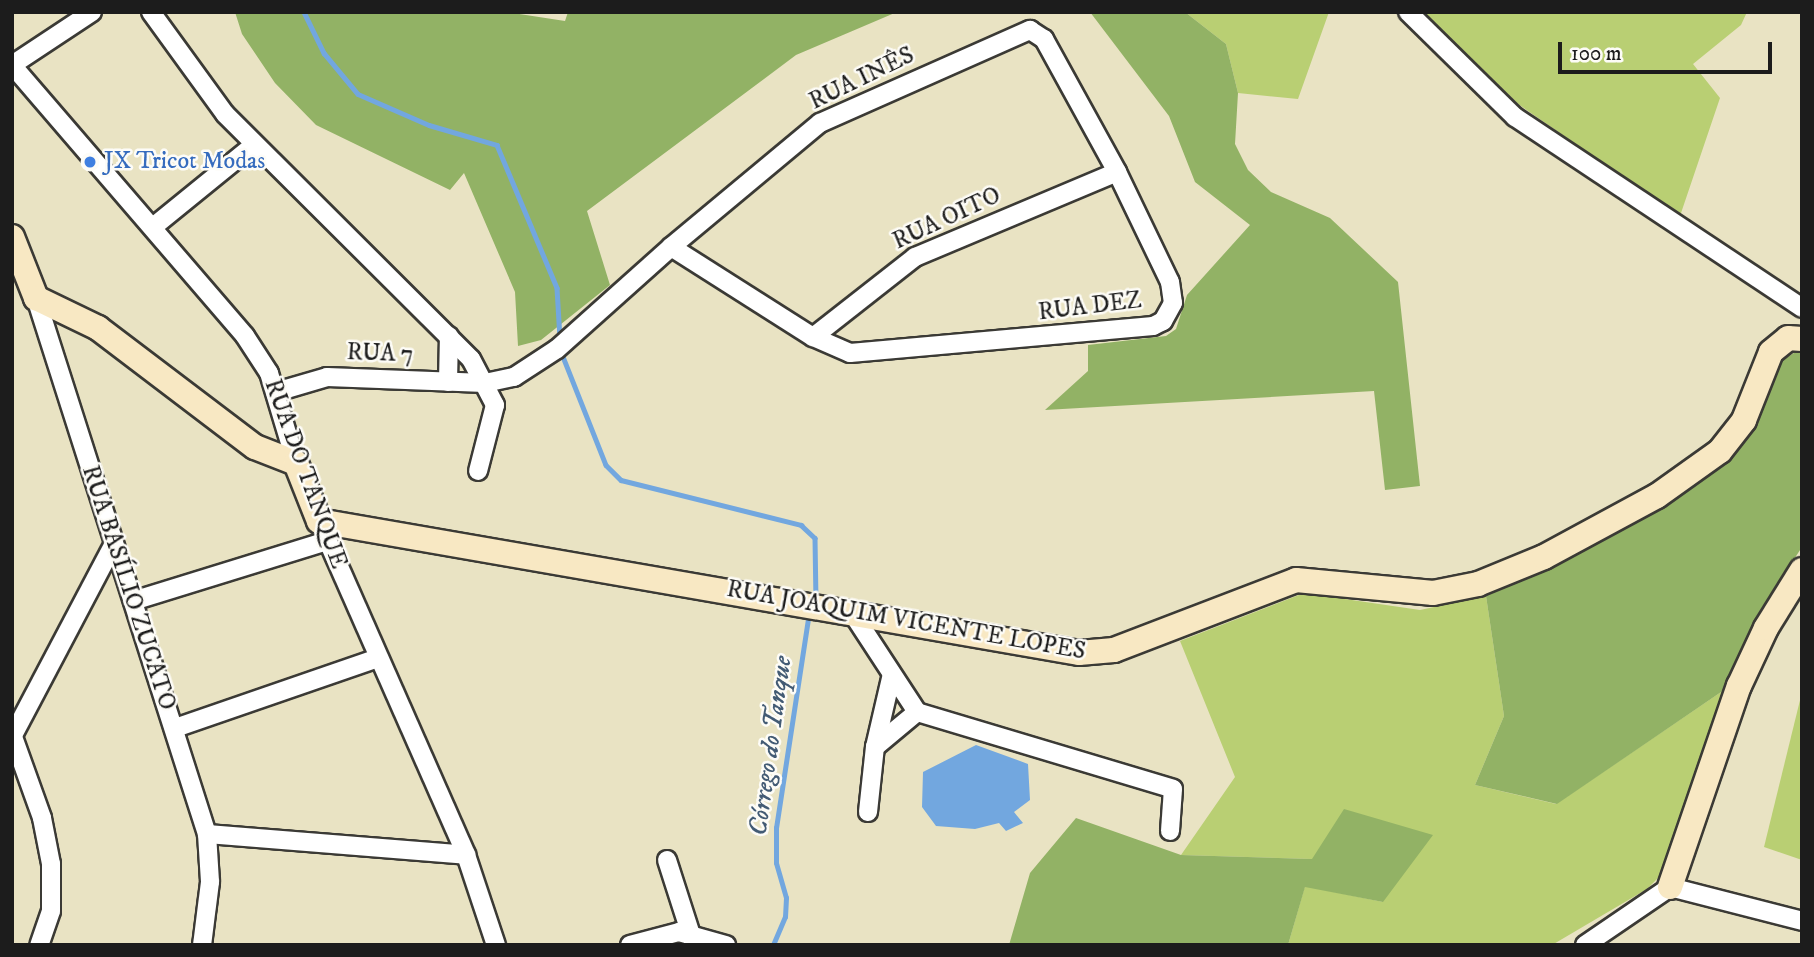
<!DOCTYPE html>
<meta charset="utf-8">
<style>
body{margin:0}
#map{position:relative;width:1814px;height:957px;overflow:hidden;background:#e9e3c3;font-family:"IM FELL DW Pica",serif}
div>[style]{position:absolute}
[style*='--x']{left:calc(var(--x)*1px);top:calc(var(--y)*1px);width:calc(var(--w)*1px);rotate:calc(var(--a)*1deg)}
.green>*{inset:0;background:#b9cf73}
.forest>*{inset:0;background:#92b265}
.water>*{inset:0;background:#72a7df}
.stream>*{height:4.5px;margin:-2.25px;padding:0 2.25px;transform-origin:2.25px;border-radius:2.25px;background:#72a7df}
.roads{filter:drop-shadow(2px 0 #3b3a35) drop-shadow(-2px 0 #3b3a35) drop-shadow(0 2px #3b3a35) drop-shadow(0 -2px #3b3a35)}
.street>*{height:18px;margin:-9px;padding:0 9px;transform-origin:9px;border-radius:9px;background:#fff}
.secondary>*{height:24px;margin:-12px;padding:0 12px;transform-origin:12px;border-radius:12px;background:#f8e8c3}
.dots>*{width:19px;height:19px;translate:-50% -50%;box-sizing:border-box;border:4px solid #fdfcf7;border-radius:50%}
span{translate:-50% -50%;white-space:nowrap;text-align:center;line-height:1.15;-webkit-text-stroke:5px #fdfcf7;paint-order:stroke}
.street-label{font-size:24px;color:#1c1c1c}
.shop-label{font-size:24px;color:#366cbe}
.left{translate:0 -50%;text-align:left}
.water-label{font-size:26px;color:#435b74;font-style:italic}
.frame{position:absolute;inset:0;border:14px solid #1c1c1c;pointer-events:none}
.scale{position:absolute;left:1558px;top:42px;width:214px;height:32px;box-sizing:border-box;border:4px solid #1c1c1c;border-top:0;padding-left:9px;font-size:21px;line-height:24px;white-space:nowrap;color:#1c1c1c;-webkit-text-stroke:5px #fdfcf7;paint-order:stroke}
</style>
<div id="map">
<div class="green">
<div style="clip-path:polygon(1185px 12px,1329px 12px,1298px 99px,1238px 93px,1226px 44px)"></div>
<div style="clip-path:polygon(1424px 12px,1747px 12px,1741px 25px,1693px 64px,1720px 98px,1680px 216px,1518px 104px)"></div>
<div style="clip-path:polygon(1304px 593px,1420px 610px,1486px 596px,1504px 716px,1475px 785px,1556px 804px,1724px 690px,1703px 769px,1659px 877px,1647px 889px,1552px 945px,1288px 945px,1305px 886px,1383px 902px,1312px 859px,1181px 855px,1235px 777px,1180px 641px)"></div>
<div style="clip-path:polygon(1802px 692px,1802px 860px,1764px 847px)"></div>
</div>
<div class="forest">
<div style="clip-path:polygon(235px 12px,506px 12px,565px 21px,568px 12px,897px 12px,796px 55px,587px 211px,610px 285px,541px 340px,518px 346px,515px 292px,464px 173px,450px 190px,316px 125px,275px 83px,242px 34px)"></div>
<div style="clip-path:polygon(1090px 12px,1185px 12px,1226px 44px,1238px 93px,1235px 144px,1248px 170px,1271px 192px,1330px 218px,1398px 282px,1420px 486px,1385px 490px,1374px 391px,1045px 410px,1088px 371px,1088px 345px,1166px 336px,1176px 329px,1187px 295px,1250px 225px,1195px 182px,1169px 116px)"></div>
<div style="clip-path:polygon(1797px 351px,1802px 353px,1802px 547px,1755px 619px,1724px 690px,1557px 804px,1475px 785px,1504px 716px,1486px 596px,1570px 556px,1707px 477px,1744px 441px,1780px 362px)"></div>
<div style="clip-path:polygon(1344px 809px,1433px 835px,1383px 902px,1305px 887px,1288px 945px,1009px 945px,1030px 873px,1076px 818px,1181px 855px,1312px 859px)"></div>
</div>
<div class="water">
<div style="clip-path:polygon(976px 745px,1028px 764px,1030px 800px,1014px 812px,1023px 823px,1006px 831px,999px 823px,975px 829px,936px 826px,922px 807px,923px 772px)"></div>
</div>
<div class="stream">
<div style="--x:304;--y:12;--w:46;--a:64"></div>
<div style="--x:324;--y:53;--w:53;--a:50.3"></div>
<div style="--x:358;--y:94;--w:77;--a:23.6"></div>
<div style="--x:429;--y:125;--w:71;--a:16.4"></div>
<div style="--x:497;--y:145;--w:155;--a:67.2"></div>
<div style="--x:557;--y:288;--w:50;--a:86.6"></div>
<div style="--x:562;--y:354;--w:119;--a:68.4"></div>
<div style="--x:606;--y:465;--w:21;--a:45"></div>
<div style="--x:621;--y:480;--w:186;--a:14"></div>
<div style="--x:801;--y:525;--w:19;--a:43"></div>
<div style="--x:815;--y:538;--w:61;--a:89.1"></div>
<div style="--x:773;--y:945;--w:30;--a:-67"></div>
<div style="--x:785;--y:917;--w:19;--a:-87"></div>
<div style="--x:786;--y:898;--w:36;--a:-106"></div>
<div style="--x:776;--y:863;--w:35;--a:-90"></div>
<div style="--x:776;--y:828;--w:218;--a:-81.3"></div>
</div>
<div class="roads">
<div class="street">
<div style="--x:92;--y:12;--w:96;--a:146.5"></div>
<div style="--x:12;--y:65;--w:357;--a:49.3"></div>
<div style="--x:245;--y:336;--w:44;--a:57"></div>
<div style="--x:269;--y:373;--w:94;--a:73.3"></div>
<div style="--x:151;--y:12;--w:126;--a:54"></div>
<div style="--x:225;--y:114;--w:347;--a:44.9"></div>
<div style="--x:471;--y:359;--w:52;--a:62.4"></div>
<div style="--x:495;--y:405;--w:68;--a:104.4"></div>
<div style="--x:1408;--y:12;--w:150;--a:44.5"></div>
<div style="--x:1515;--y:117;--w:345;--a:33.6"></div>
<div style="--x:153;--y:227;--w:130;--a:-39.1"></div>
<div style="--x:36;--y:298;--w:563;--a:72.31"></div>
<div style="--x:207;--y:834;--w:48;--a:86.4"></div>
<div style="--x:210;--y:882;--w:64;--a:97.2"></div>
<div style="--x:813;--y:337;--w:130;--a:-38.1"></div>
<div style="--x:915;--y:257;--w:219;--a:-22.8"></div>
<div style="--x:448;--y:382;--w:46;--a:-88.8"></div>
<div style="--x:276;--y:392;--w:53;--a:-16.4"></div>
<div style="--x:327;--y:377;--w:158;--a:2.2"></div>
<div style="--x:485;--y:383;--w:30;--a:-12"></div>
<div style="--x:514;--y:377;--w:51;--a:-33.1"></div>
<div style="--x:557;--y:349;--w:153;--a:-41.8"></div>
<div style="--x:671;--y:247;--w:194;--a:-39.8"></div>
<div style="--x:820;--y:123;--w:230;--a:-23.9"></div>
<div style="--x:1030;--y:30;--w:17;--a:33"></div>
<div style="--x:1044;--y:39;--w:152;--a:61.2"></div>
<div style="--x:1117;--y:172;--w:122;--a:64.3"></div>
<div style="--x:1170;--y:282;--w:21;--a:82"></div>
<div style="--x:1173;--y:303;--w:21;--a:119"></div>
<div style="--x:1163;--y:321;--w:11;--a:153"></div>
<div style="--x:1153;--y:326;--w:304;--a:174.9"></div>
<div style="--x:850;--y:353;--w:40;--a:-156.6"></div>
<div style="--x:813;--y:337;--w:168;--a:-147.6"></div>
<div style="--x:319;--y:521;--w:365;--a:66.2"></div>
<div style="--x:466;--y:855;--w:95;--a:71.6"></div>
<div style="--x:133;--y:601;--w:203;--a:-17.2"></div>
<div style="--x:851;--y:611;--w:121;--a:56.8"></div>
<div style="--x:917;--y:712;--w:267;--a:16.7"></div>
<div style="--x:1173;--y:789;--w:42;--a:94.1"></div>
<div style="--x:175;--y:728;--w:215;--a:-19"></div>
<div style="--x:12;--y:734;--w:89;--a:70.3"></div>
<div style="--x:42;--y:818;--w:47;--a:78.9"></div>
<div style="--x:51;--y:864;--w:47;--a:90"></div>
<div style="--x:51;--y:911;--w:36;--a:109"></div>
<div style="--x:12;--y:737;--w:215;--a:-62.2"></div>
<div style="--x:875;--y:747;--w:71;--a:-76.9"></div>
<div style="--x:868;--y:812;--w:65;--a:-83.9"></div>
<div style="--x:875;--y:747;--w:55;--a:-39.8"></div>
<div style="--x:207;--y:834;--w:260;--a:4.6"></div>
<div style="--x:667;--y:860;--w:85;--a:72.2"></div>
<div style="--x:630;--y:945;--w:51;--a:-14.9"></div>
<div style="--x:679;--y:932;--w:49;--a:15.5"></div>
<div style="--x:1585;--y:945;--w:103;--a:-34.3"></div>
<div style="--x:1670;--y:887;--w:136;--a:14.4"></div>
</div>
<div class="secondary">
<div style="--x:12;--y:237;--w:66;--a:68.5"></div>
<div style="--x:36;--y:298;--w:69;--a:25.8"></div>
<div style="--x:98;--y:328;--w:197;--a:37.2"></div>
<div style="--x:255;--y:447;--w:44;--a:21.3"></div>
<div style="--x:296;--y:463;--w:62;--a:68.4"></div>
<div style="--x:319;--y:521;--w:771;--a:9.85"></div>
<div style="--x:1079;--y:653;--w:35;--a:-5"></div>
<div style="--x:1114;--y:650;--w:195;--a:-21"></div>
<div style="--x:1296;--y:580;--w:138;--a:5.4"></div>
<div style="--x:1433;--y:593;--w:46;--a:-11.3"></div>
<div style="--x:1478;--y:584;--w:71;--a:-22.2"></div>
<div style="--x:1544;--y:557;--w:128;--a:-28.4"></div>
<div style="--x:1657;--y:496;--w:77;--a:-35.5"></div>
<div style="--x:1720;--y:451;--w:39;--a:-52"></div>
<div style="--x:1744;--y:420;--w:73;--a:-68.3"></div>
<div style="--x:1771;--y:352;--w:22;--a:-39"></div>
<div style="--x:1788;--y:338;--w:14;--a:4"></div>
<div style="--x:1670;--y:887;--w:213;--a:-71.1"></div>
<div style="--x:1739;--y:686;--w:64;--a:-65"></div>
<div style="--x:1766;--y:628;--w:68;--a:-58.2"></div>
</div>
</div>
<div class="dots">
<div style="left:90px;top:162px;background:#3f7fe0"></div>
</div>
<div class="street-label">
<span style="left:862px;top:79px;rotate:-26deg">RUA INÊS</span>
<span style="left:947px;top:219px;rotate:-25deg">RUA OITO</span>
<span style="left:1090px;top:307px;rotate:-7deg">RUA DEZ</span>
<span style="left:380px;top:354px;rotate:2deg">RUA 7</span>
<span style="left:305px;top:474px;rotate:70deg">RUA DO TANQUE</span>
<span style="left:128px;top:588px;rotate:72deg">RUA BASÍLIO ZUCATO</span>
<span style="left:906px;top:621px;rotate:10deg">RUA JOAQUIM VICENTE LOPES</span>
</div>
<div class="shop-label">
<span class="left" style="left:104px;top:162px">JX Tricot Modas</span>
</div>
<div class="water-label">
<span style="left:771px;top:746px;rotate:-82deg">Córrego do Tanque</span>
</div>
<div class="frame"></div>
<div class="scale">100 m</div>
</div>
